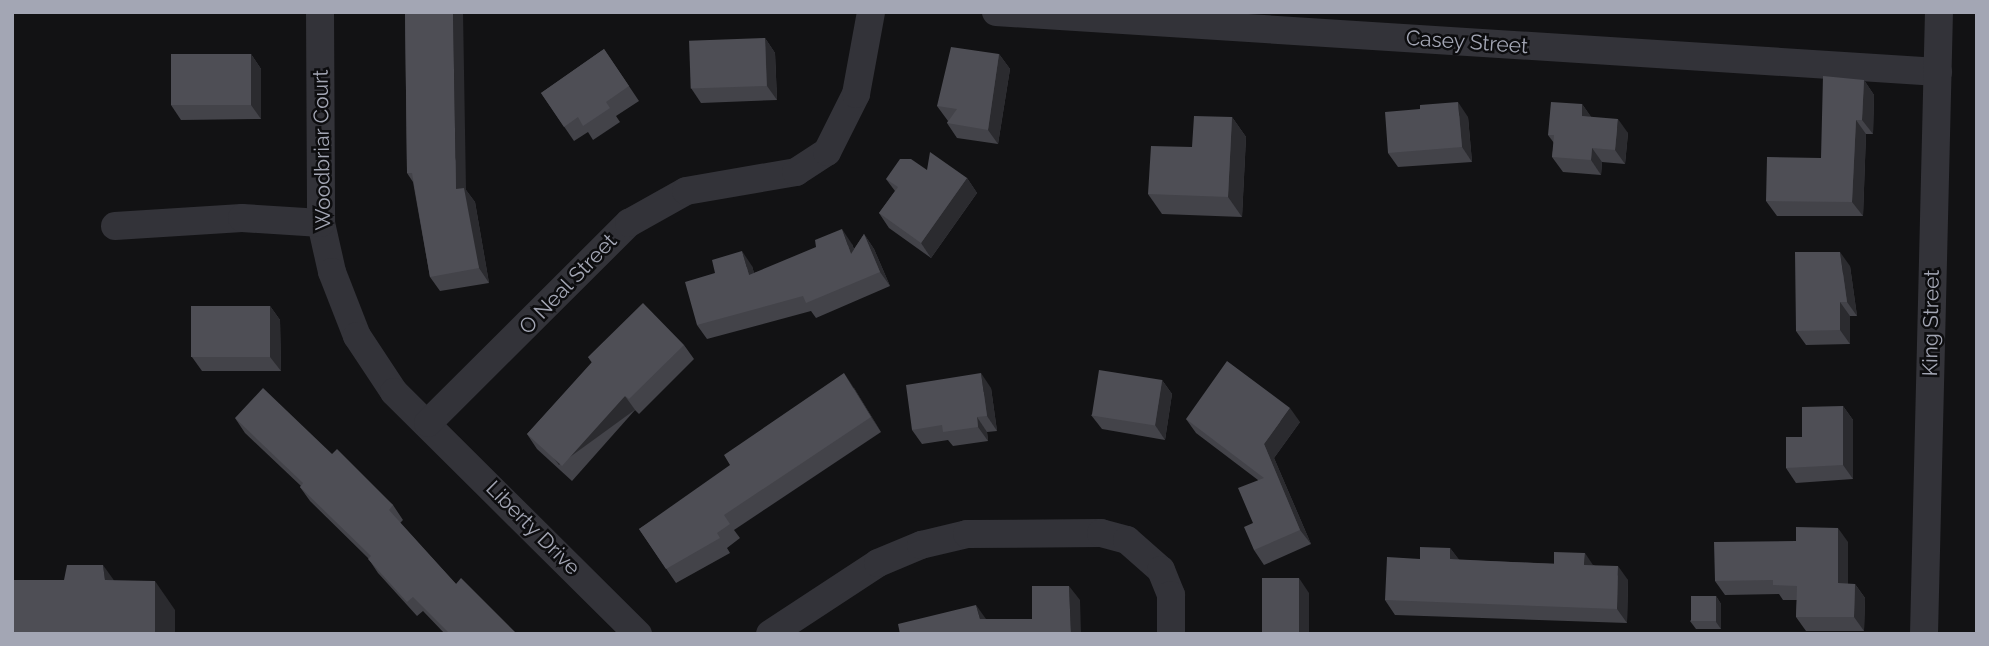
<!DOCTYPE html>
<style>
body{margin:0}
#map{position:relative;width:1989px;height:646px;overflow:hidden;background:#121214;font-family:Raleway,sans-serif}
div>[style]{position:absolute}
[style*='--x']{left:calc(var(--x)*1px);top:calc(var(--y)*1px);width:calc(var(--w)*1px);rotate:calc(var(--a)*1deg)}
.minor>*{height:28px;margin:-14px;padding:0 14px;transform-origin:14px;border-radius:14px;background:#333339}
.wall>*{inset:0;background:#434349}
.shaded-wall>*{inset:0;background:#2b2b2f;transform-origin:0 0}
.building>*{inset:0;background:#4e4e55;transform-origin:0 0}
span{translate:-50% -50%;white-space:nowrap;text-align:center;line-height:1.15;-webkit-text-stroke:5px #0d0d0f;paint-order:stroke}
.street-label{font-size:21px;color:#a3a6b4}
.frame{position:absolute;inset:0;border:14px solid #a3a6b4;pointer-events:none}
</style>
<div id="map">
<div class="minor">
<div style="--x:320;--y:12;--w:211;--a:89.7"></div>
<div style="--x:321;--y:223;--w:50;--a:77.3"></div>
<div style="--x:332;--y:272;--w:69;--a:68.7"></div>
<div style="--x:357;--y:336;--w:67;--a:56.5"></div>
<div style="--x:394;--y:392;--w:344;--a:44.8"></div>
<div style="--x:996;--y:12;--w:944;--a:3.64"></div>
<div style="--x:115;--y:226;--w:127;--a:-3.6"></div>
<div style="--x:242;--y:218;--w:79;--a:3.6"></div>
<div style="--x:428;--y:423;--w:284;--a:-44.9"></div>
<div style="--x:629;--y:223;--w:65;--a:-29.3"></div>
<div style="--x:686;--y:191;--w:112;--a:-9.8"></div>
<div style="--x:796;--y:172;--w:37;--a:-33"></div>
<div style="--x:827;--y:152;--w:65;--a:-63.4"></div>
<div style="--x:856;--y:94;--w:83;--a:-79.6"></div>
<div style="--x:770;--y:634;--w:129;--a:-33.3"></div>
<div style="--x:878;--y:563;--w:47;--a:-22.7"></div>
<div style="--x:921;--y:545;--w:47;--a:-13.4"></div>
<div style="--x:967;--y:534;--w:134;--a:-0.4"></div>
<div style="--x:1101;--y:533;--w:27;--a:15"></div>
<div style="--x:1127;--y:540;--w:45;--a:41.4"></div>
<div style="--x:1161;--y:570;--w:27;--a:68"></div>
<div style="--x:1171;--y:595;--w:39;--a:90"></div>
<div style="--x:1924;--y:634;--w:622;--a:-88.62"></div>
</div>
<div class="wall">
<div style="clip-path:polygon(405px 12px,466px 190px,475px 202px,489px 283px,440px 291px,430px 277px,413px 182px,407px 173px)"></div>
<div style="clip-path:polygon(765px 38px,775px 53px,777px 100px,701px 103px,691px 88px)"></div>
<div style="clip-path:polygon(604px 49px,639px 101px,616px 116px,620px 122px,593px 140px,588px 132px,574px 141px,541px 93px)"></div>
<div style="clip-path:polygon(251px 54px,261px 69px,261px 119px,181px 120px,171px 105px)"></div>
<div style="clip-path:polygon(999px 54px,1010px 69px,998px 144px,957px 138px,947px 123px,948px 121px,937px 106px)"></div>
<div style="clip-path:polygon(1864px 80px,1874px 95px,1873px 134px,1866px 134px,1863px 216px,1777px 216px,1766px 201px,1821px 158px)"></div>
<div style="clip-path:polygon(1582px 104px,1591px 117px,1628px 133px,1625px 164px,1602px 162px,1601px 175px,1563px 172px,1552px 157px,1554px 143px,1548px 135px)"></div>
<div style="clip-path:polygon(1420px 109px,1468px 117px,1472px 162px,1398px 167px,1388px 153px)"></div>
<div style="clip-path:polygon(1232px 117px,1246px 137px,1242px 217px,1162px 214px,1148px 194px,1192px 147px)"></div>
<div style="clip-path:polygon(927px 170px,967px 178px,977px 193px,931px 258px,889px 228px,879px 213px,895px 191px,886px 179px)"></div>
<div style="clip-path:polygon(864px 234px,874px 249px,890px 286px,816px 318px,811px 311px,707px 339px,697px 325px,715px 273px,752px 266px,754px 273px,852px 244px,854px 249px)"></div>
<div style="clip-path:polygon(1850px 266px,1857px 316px,1850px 316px,1850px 344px,1806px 345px,1796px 331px)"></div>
<div style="clip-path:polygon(270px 306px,280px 320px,281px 371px,202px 371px,192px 357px)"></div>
<div style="clip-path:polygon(684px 345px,694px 359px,639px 414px,635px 410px,572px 481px,537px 449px,527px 434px,592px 363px,588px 357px)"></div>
<div style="clip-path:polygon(1162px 380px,1172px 394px,1165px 440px,1102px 429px,1091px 415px)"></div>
<div style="clip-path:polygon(854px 388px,881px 432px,734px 530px,740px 538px,727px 548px,730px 553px,676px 583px,639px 529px)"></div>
<div style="clip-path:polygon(991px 388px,997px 431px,987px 432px,988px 441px,953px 446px,948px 440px,922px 444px,912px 430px)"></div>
<div style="clip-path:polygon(1843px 406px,1853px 420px,1853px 479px,1796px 483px,1786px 468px,1802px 437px)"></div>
<div style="clip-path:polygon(235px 418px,332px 454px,393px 505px,403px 520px,400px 523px,456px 584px,517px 634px,445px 634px,423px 611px,417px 616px,378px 573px,368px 558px,310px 501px,300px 487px,301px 486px,245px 433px)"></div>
<div style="clip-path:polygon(1186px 419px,1300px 422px,1274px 458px,1311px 544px,1264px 565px,1254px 550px,1253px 523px,1258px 480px,1196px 433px)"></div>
<div style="clip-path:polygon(1848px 542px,1848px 584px,1855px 584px,1865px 598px,1864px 631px,1806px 631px,1796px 617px,1797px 600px,1783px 600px,1779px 594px,1725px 595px,1715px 581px)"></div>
<div style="clip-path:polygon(1450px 548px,1459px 560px,1593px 565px,1628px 580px,1627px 623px,1395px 615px,1385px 600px,1420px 559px)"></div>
<div style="clip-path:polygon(1716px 596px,1721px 604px,1721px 629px,1696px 629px,1690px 621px)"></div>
</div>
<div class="shaded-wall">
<div style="clip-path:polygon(453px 12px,463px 12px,466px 190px,475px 202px,489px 283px,479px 268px,456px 189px)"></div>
<div style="clip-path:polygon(765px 38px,775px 53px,777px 100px,767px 86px)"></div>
<div style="clip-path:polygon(251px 54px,261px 69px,261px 119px,251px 105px)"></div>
<div style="clip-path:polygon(999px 54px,1010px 69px,998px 144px,988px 130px)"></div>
<div style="clip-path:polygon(1864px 80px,1874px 95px,1873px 134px,1862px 120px)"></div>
<div style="clip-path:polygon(1458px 102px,1468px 117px,1472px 162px,1462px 147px)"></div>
<div style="clip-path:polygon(1582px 104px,1592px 118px,1582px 116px)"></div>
<div style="clip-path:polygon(1232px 117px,1246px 137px,1242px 217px,1228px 197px)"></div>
<div style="clip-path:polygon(1618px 119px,1628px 133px,1625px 164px,1615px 150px)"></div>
<div style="clip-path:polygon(1856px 120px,1866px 134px,1863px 216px,1852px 202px)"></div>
<div style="clip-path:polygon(1592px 148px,1602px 162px,1601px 175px,1591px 160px)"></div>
<div style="clip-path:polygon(967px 178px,977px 193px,931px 258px,921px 243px)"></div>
<div style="clip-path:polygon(842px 229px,852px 244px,861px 268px,851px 254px)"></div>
<div style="clip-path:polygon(864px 234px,874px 249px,890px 286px,880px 272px)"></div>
<div style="clip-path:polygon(742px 251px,752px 266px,759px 290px,749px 275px)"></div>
<div style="clip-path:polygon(1840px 252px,1850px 266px,1857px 316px,1847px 302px)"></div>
<div style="clip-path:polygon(1840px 302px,1850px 316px,1850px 344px,1840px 330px)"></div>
<div style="clip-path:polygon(270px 306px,280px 320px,281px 371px,270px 357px)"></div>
<div style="clip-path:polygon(844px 373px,854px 388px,881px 432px,871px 417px)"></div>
<div style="clip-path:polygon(981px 373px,991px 388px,997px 431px,987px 416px)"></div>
<div style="clip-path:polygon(1162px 380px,1172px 394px,1165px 440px,1155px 425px)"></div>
<div style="left:625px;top:396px;width:17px;height:94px;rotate:54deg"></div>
<div style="clip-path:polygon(1843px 406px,1853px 420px,1853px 479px,1843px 465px)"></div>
<div style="clip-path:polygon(1290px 408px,1300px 422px,1274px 458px,1311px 544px,1300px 530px,1264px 444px)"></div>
<div style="clip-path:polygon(977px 417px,987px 432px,988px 441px,978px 427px)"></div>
<div style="clip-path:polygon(1838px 528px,1848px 542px,1848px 598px,1838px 583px)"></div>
<div style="clip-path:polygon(1450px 548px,1461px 562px,1450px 559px)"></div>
<div style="clip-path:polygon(1585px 553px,1595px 568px,1584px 565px)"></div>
<div style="clip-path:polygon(103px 565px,123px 593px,105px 580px)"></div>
<div style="clip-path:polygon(1618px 566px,1628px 580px,1627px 623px,1617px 609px)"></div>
<div style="clip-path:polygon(1299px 578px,1309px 593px,1309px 634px,1299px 634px)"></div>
<div style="clip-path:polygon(155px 581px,175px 610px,175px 634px,155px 634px)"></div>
<div style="clip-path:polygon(1855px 584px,1865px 598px,1864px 631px,1854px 617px)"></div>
<div style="clip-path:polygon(1069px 586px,1080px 600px,1081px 634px,1071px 634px)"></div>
<div style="clip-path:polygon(1716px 596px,1721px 604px,1721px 629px,1716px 622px)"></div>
<div style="clip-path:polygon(976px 605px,986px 619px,980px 619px)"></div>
</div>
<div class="building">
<div style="clip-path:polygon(405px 12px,453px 12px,456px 189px,464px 188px,479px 268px,430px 277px,412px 173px,407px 173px)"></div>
<div style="left:765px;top:38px;width:48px;height:76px;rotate:88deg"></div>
<div style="clip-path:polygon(951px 47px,999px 54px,988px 130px,947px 123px,957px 109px,937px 106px)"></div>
<div style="clip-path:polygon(604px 49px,629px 86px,606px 102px,610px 108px,583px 126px,578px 117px,564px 127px,541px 93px)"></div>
<div style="left:251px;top:54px;width:51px;height:80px;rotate:90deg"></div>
<div style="clip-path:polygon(1823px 76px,1864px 80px,1862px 120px,1856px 120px,1852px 202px,1766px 201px,1767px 157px,1821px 158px)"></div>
<div style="clip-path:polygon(1458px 102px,1462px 147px,1388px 153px,1385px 112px,1420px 109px,1420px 105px)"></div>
<div style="clip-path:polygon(1551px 102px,1582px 104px,1582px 116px,1618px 119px,1615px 150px,1592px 148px,1591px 160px,1552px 157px,1554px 135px,1548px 135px)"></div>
<div style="clip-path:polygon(1194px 116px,1232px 117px,1228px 197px,1148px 194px,1151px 146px,1192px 147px)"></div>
<div style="clip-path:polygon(930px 152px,967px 178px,921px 243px,879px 213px,898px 187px,886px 179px,900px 159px,911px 159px,927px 170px)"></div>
<div style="clip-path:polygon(842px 229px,851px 254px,864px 234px,880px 272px,806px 303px,803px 296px,697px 325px,685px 282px,715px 273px,712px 260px,742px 251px,749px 275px,816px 247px,815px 240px)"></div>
<div style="clip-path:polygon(1795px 252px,1840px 252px,1847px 302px,1840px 302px,1840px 330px,1796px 331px)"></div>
<div style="clip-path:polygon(643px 303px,684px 345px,629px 399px,625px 396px,562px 466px,527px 434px,592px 362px,588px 357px)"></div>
<div style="left:191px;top:306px;width:79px;height:51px"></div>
<div style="clip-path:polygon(1227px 361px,1290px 408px,1264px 444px,1300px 530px,1254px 550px,1244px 527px,1253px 523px,1238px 488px,1264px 478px,1186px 419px)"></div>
<div style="left:1099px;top:370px;width:64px;height:46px;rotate:9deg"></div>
<div style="clip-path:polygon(844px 373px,871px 417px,724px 515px,730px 524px,717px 533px,720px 538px,666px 569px,639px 529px,730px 465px,724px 455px)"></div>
<div style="clip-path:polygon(981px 373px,987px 416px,977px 417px,978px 427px,943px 432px,942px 425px,912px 430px,906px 385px)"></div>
<div style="clip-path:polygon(263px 388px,332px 454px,337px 449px,393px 505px,389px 510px,456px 584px,461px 578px,517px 634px,450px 634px,413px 597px,407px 602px,368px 559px,371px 556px,300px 487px,303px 483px,235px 418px)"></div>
<div style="clip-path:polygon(1843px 406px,1843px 465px,1786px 468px,1786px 437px,1802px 437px,1802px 407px)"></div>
<div style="clip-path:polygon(1796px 527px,1838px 528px,1838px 583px,1855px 584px,1854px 617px,1796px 617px,1797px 586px,1773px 585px,1773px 580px,1715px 581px,1714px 542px,1796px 541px)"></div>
<div style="clip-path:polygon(1420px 547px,1450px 548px,1450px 559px,1554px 564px,1554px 552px,1585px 553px,1584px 565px,1618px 566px,1617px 609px,1385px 600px,1387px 557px,1420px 559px)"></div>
<div style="clip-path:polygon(67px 565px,103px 565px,105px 580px,155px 581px,155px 634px,12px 634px,12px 580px,64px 580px)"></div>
<div style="left:1262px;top:578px;width:37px;height:56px"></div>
<div style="clip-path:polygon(1032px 586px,1069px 586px,1071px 634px,900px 634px,898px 624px,976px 605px,980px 619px,1032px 619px)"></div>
<div style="left:1691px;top:596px;width:25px;height:25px"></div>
</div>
<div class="street-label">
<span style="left:1467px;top:42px;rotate:4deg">Casey Street</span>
<span style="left:322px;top:150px;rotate:-91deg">Woodbriar Court</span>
<span style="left:568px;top:284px;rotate:-46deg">O Neal Street</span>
<span style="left:1931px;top:323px;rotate:-89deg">King Street</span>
<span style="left:533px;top:528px;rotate:45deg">Liberty Drive</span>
</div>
<div class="frame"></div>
</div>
